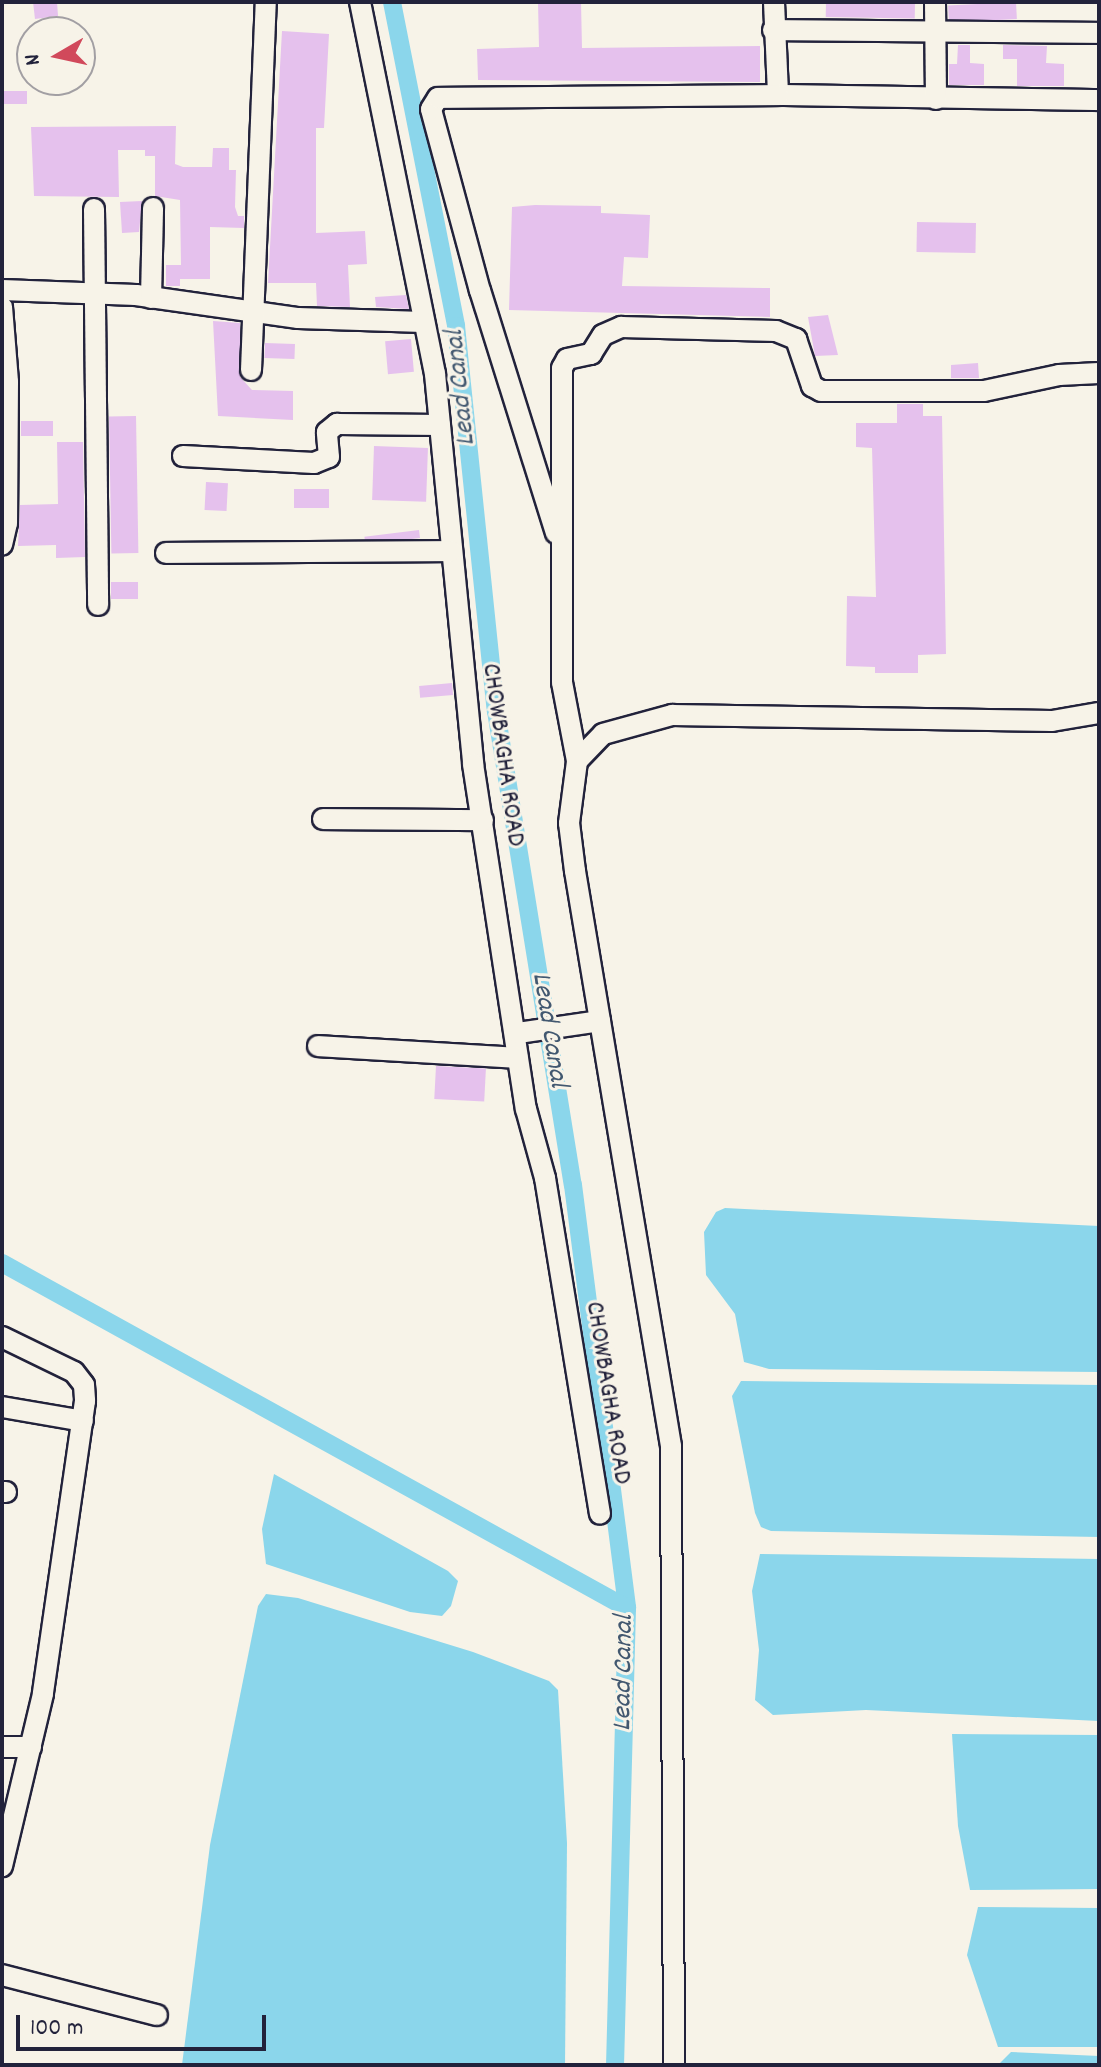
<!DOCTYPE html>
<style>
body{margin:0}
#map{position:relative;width:1101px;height:2067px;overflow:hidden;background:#f7f3e8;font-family:Dekko,sans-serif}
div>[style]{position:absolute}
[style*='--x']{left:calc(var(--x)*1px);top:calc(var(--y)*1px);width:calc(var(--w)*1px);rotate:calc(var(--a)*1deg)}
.water>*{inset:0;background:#8bd6eb}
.canal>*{height:18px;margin:-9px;padding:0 9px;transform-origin:9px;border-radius:9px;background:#8bd6eb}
.building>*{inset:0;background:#e5c1ed;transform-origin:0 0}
.roads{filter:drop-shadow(2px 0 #22223b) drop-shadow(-2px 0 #22223b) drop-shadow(0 2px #22223b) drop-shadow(0 -2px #22223b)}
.minor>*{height:20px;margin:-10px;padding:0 10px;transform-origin:10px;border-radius:10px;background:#f7f3e8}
span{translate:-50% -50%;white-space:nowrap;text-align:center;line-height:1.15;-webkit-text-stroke:6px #f7f3e8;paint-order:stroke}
.street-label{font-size:26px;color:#22223b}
.water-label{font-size:28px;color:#425870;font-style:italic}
.frame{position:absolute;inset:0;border:4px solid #22223b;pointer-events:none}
.north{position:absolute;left:16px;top:16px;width:80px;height:80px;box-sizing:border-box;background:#f7f3e8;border:2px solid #a29fa3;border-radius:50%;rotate:261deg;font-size:22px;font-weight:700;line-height:32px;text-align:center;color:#22223b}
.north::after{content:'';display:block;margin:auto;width:28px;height:36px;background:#d1495b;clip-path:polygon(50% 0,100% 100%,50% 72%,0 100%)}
.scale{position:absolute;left:16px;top:2015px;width:250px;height:36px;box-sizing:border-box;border:4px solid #22223b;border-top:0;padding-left:10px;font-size:24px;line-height:28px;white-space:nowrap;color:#22223b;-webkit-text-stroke:6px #f7f3e8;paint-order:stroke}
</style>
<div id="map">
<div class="water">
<div style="clip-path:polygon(725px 1208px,1099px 1226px,1099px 1372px,769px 1369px,744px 1362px,735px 1314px,706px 1275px,704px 1232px,716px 1212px)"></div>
<div style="clip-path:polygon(741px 1381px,1099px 1385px,1099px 1537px,771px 1531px,761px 1527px,755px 1513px,732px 1396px)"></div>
<div style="clip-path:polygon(274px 1474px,448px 1571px,458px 1581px,451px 1606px,442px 1616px,410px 1612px,266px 1564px,262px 1529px)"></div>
<div style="clip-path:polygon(760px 1554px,1099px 1559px,1099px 1721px,866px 1710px,773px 1715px,755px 1700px,759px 1650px,752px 1591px)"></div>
<div style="clip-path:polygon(266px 1594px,298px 1598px,473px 1652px,549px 1681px,558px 1690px,567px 1843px,565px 2065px,182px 2065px,210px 1845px,258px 1606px)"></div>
<div style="clip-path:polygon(952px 1734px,1099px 1735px,1099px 1889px,970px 1890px,958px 1826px)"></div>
<div style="clip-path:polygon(978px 1907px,1099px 1908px,1099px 2047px,998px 2047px,967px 1955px)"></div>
<div style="clip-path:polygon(1011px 2052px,1099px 2056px,1099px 2065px,998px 2065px)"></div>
</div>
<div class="canal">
<div style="--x:392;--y:2;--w:330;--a:78.8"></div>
<div style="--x:456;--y:326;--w:387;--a:84.1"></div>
<div style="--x:496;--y:711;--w:480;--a:80.8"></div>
<div style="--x:573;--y:1185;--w:426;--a:82.7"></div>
<div style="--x:627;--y:1608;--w:457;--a:91.5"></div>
<div style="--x:2;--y:1263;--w:714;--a:28.9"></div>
</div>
<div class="building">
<div style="clip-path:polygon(33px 2px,57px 2px,58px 16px,35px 19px)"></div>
<div style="clip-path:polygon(538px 2px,581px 2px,582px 48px,760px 46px,760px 82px,478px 80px,477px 49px,539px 47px)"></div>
<div style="left:826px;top:2px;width:89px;height:15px;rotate:1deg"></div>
<div style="left:1016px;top:2px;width:17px;height:68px;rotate:87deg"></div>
<div style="clip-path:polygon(282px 31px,329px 34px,324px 128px,316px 128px,316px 233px,365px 231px,367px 264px,348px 265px,350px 307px,317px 306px,316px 283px,268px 283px)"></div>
<div style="clip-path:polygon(958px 45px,970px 45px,970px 63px,984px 64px,984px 85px,949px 85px,949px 64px,957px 64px)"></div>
<div style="clip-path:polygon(1003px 45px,1047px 46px,1046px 63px,1064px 64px,1064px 86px,1017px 86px,1017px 59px,1003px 59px)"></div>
<div style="left:2px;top:91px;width:25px;height:13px"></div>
<div style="clip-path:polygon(176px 126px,175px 164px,183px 167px,212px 167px,213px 148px,229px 148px,229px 170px,236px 170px,235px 207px,238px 216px,244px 216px,244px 228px,210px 227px,210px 279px,180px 279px,180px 286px,166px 286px,166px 265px,181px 265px,180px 200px,155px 196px,155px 156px,145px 156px,145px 150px,118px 150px,119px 197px,34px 196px,31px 127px)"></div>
<div style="clip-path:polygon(142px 201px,139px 232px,122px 233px,120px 202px)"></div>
<div style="clip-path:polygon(535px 205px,601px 206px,601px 213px,650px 215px,648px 258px,624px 257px,622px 286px,770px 288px,770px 317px,509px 310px,512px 207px)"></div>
<div style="left:917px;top:222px;width:59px;height:30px;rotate:1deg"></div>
<div style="clip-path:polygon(406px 295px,409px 309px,376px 307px,375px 297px)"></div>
<div style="clip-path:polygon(828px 315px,838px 355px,815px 356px,808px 317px)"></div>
<div style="clip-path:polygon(213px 321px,240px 323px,240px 377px,252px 390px,293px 391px,293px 420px,218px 416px)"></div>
<div style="left:411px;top:339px;width:33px;height:26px;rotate:85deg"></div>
<div style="left:265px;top:343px;width:30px;height:15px;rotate:2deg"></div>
<div style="clip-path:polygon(978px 363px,979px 378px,951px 378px,951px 365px)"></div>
<div style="clip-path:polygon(897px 404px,923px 404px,923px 416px,942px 416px,946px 654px,918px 655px,918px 673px,875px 673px,875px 667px,846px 666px,847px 596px,876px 597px,872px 448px,856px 447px,856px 423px,897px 423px)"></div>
<div style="left:136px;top:416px;width:137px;height:27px;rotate:89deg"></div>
<div style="left:53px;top:421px;width:15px;height:32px;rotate:90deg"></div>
<div style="clip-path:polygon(57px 442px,83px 442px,85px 557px,56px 558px,56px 545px,18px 546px,20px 505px,58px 504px)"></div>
<div style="left:374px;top:446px;width:54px;height:54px;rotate:2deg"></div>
<div style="left:206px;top:482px;width:22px;height:28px;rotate:3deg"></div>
<div style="left:294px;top:489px;width:35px;height:19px"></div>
<div style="left:419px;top:530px;width:8px;height:55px;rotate:83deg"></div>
<div style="left:111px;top:582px;width:27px;height:17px"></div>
<div style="left:452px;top:683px;width:12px;height:33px;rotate:85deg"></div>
<div style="left:436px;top:1066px;width:50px;height:33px;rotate:3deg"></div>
</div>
<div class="roads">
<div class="minor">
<div style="--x:360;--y:2;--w:379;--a:78.6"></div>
<div style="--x:435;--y:374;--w:392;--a:84.4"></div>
<div style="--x:473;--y:764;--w:349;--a:81.3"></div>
<div style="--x:526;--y:1109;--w:72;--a:74.6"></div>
<div style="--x:545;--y:1178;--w:340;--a:80.7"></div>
<div style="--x:774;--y:2;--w:93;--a:87.5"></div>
<div style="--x:778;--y:95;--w:321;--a:0.9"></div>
<div style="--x:935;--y:2;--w:97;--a:89.4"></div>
<div style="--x:773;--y:30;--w:326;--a:0.5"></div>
<div style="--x:94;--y:209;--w:396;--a:89.4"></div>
<div style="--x:2;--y:290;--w:134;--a:2.1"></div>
<div style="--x:136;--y:295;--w:164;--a:8.1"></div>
<div style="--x:298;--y:318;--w:125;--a:1.8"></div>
<div style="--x:151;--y:298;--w:90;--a:-88.7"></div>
<div style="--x:2;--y:307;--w:75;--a:85.4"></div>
<div style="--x:8;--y:382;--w:141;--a:90.4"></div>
<div style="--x:7;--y:523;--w:22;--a:103"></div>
<div style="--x:251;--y:370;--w:368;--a:-87.7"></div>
<div style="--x:183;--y:456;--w:131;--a:3.1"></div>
<div style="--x:314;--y:463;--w:16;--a:-22"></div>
<div style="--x:329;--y:457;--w:25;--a:-95"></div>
<div style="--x:327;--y:432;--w:13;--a:-39"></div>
<div style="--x:337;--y:424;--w:103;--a:0.6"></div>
<div style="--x:556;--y:533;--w:254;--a:-107.4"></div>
<div style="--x:480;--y:291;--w:188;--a:-105.1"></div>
<div style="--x:431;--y:109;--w:13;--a:-58"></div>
<div style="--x:438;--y:98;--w:340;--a:-0.5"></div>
<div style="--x:166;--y:553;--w:285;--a:-0.4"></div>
<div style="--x:577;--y:761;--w:80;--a:-100.8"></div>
<div style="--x:562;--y:682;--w:314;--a:-90"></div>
<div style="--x:562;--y:368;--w:10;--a:-61"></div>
<div style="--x:567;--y:359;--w:25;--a:-12"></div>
<div style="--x:591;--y:354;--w:22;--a:-58"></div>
<div style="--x:603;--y:335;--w:20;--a:-24"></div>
<div style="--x:621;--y:327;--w:155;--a:1.5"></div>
<div style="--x:776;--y:331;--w:22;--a:22"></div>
<div style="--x:796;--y:339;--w:50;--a:71.2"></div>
<div style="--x:812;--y:386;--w:10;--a:29"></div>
<div style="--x:821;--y:391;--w:163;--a:0"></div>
<div style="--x:984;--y:391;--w:77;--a:-12"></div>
<div style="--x:1059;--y:375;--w:40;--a:-2.9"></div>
<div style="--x:323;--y:819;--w:160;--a:0.4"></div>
<div style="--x:518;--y:1033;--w:83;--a:-8.3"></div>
<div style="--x:318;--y:1046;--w:200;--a:3.4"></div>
<div style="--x:2;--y:1337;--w:80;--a:25.9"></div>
<div style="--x:74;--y:1372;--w:16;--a:52"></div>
<div style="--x:84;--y:1385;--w:16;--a:86"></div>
<div style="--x:85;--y:1401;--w:296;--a:98.2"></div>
<div style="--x:43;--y:1694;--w:177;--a:103.4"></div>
<div style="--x:2;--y:1407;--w:82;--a:9.8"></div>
<div style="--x:2;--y:1492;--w:4;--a:0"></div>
<div style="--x:2;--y:1747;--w:29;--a:0"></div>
<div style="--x:2;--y:1975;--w:160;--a:14.5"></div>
<div style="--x:674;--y:2065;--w:619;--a:-90.28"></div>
<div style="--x:671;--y:1446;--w:583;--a:-99.48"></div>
<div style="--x:575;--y:871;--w:48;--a:-97.1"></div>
<div style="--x:569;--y:823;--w:63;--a:-82.6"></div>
<div style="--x:577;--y:761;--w:37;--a:-46"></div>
<div style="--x:603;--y:734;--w:72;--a:-15.4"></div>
<div style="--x:672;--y:715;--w:380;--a:0.9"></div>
<div style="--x:1052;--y:721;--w:48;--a:-9.7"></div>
</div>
</div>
<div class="street-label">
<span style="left:502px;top:755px;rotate:82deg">CHOWBAGHA ROAD</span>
<span style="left:607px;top:1393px;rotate:81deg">CHOWBAGHA ROAD</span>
</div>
<div class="water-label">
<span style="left:462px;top:388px;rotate:-96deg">Lead Canal</span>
<span style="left:548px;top:1030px;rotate:81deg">Lead Canal</span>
<span style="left:625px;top:1673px;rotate:-89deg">Lead Canal</span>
</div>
<div class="frame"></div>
<div class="north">N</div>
<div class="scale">100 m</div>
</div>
